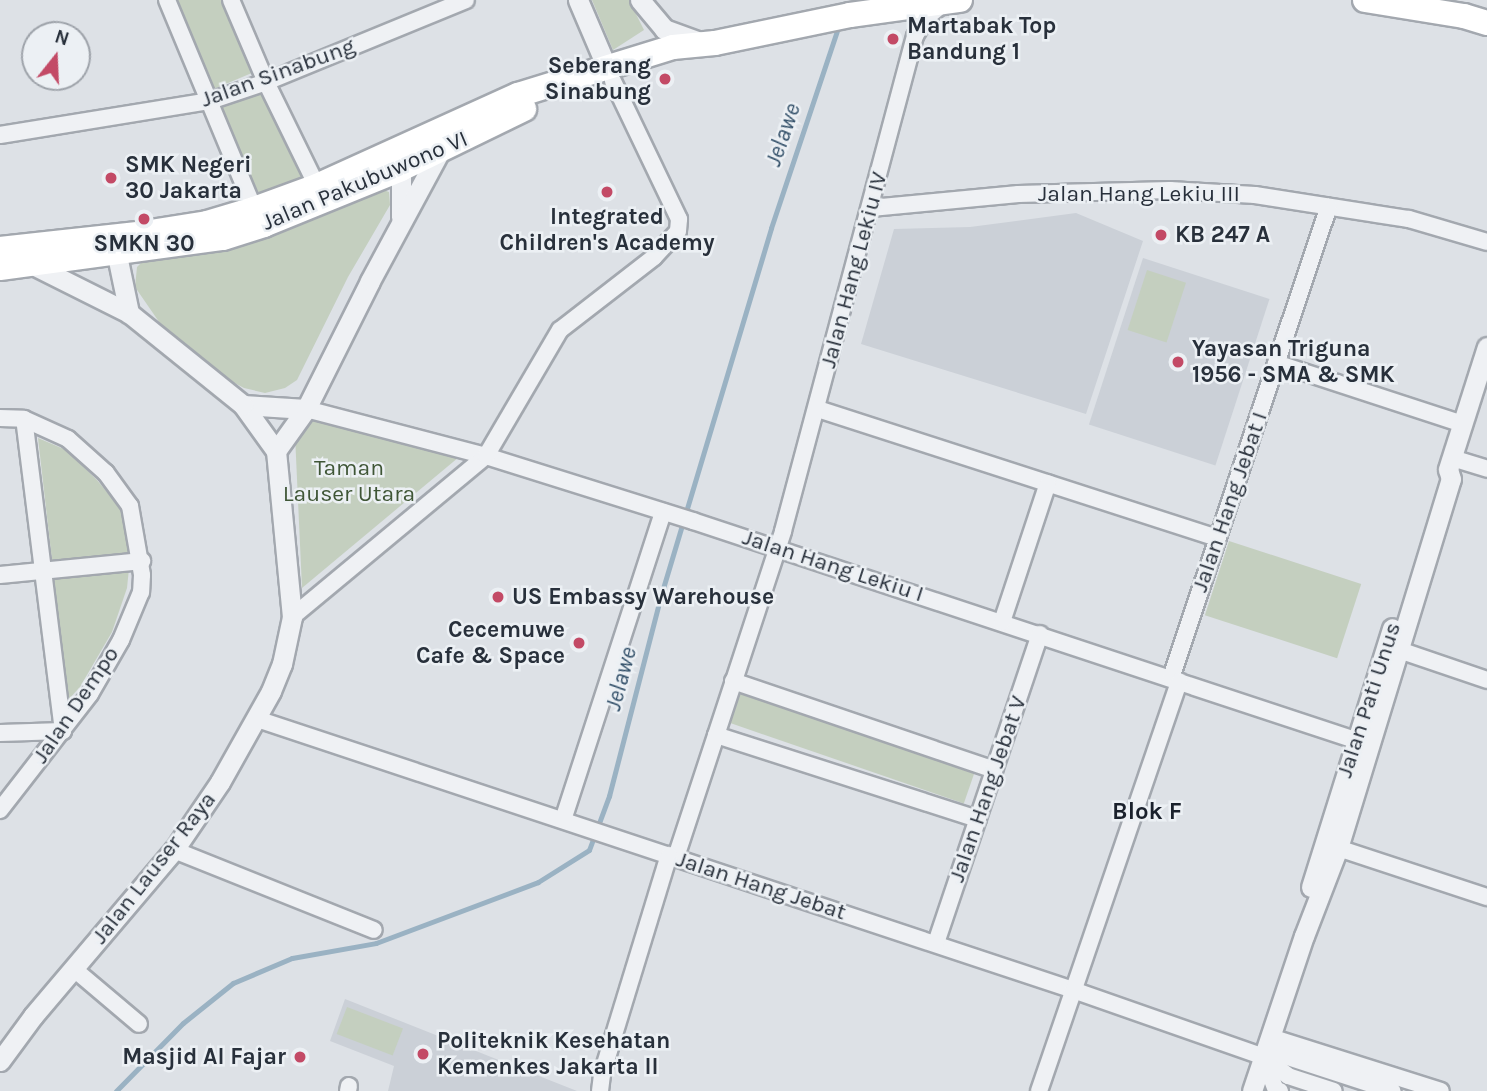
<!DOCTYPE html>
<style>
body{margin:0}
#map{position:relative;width:1487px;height:1091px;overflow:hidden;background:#dde1e6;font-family:Karla,sans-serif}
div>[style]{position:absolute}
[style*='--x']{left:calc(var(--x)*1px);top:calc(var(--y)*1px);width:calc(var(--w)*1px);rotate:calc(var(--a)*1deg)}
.built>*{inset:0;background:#cbd0d7;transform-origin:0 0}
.green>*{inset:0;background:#c4cfbf;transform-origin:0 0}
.stream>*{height:5px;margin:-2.5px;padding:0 2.5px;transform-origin:2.5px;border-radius:2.5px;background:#9ab2c3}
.roads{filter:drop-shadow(2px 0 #a3a8af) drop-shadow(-2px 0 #a3a8af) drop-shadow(0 2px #a3a8af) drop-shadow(0 -2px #a3a8af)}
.minor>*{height:16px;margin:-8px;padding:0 8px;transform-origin:8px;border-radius:8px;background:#eff1f4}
.tertiary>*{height:19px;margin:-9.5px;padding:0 9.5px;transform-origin:9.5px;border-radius:9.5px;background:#eff1f4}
.primary>*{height:24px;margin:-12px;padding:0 12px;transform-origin:12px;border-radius:12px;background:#fff}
.dots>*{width:19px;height:19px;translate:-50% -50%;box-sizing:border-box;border:4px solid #ecf0f4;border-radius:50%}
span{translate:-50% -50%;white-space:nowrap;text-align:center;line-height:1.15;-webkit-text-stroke:5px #ecf0f4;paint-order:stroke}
.poi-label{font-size:23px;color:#28303b;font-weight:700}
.left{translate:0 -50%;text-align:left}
.right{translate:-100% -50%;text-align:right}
.street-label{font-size:23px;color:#28303b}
.park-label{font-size:23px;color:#3f5636}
.water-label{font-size:24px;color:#35526b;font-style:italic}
.neighbourhood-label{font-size:24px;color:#1a212c;font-weight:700}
.north{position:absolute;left:21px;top:21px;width:70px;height:70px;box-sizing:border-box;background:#ecf0f4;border:2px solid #9ea3aa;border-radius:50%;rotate:18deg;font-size:19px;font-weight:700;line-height:28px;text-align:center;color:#28303b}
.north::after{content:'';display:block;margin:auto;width:24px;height:32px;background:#c34a66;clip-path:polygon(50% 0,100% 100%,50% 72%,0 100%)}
</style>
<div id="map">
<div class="built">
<div style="clip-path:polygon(1076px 213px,1143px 241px,1086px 414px,861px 344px,894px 229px,970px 227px)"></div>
<div style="left:1143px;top:258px;width:133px;height:175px;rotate:18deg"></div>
<div style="clip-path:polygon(345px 999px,577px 1091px,388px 1091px,394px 1066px,330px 1041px)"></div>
</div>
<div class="green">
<div style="clip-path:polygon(170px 0,229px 0,259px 70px,209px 91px)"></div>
<div style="clip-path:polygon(592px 0,629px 0,644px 30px,613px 50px)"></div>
<div style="left:267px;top:85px;width:102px;height:58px;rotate:64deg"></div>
<div style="clip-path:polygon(381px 189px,389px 192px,390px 205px,348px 277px,297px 380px,285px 388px,265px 393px,244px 388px,227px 379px,166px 332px,135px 287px,137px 267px,142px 262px)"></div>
<div style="left:1147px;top:270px;width:41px;height:63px;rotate:18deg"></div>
<div style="clip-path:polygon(311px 418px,459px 457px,302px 588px,295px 435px)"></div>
<div style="clip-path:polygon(38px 438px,66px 450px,97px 480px,120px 508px,131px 549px,127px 588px,112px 632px,80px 687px,68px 700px)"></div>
<div style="left:1229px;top:541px;width:139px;height:78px;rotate:18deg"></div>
<div style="left:742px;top:689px;width:247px;height:36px;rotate:19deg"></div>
<div style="left:347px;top:1007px;width:60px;height:29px;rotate:21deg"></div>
</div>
<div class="stream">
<div style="--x:116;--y:1091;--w:95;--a:-45.4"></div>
<div style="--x:183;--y:1023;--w:64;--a:-38.7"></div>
<div style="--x:233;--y:983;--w:64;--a:-23"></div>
<div style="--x:292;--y:958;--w:85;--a:-10.1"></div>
<div style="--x:376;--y:943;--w:173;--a:-20.6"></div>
<div style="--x:538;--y:882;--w:60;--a:-32.1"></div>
<div style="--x:589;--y:850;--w:58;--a:-69.7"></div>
<div style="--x:609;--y:796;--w:208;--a:-75.5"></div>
<div style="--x:661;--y:595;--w:383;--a:-73.3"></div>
<div style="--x:771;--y:228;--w:214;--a:-71.5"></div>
</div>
<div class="roads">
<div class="minor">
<div style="--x:167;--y:0;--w:226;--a:67.4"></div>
<div style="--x:231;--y:0;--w:89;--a:66.9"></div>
<div style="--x:266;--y:82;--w:116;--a:63.9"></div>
<div style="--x:0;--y:135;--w:213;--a:-9.2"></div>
<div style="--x:210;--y:101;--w:59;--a:-18.7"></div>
<div style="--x:266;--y:82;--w:216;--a:-22.3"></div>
<div style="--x:871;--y:208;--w:148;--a:-5.4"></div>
<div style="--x:1018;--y:194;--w:152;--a:-1.5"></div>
<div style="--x:1170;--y:190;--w:85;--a:3.4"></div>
<div style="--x:1255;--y:195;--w:156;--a:8.9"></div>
<div style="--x:1409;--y:219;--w:81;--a:16.4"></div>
<div style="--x:1276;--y:363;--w:197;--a:18.1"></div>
<div style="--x:306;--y:409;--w:186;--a:14.6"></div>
<div style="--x:486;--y:456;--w:217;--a:17.4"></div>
<div style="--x:693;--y:521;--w:697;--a:18.31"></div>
<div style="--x:818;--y:409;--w:420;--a:17.9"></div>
<div style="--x:0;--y:418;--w:24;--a:2"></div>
<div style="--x:24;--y:419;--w:48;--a:24.4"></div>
<div style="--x:68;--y:439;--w:51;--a:41.8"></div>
<div style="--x:106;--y:473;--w:41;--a:54"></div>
<div style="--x:130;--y:506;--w:70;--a:80.1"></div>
<div style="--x:142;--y:575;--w:17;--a:93"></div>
<div style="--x:141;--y:592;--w:52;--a:112.6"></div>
<div style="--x:121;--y:640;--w:62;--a:119.9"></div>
<div style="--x:90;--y:694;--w:147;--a:127.8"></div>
<div style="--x:1452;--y:458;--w:37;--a:17"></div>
<div style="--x:0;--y:575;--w:143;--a:-5.6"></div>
<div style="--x:292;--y:617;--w:252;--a:-39.7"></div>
<div style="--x:486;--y:456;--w:146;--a:-59.6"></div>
<div style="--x:560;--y:330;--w:119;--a:-37.8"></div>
<div style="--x:654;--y:257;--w:35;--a:-47"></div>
<div style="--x:678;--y:231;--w:12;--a:-85"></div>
<div style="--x:679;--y:219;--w:153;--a:-115.6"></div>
<div style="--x:1002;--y:622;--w:146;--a:-71.7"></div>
<div style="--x:1399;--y:650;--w:93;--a:18.8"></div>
<div style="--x:1171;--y:678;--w:497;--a:-71.5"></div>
<div style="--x:733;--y:681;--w:276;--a:18.8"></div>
<div style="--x:257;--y:719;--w:860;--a:18.37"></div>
<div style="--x:1073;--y:990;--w:202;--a:19.3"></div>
<div style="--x:1264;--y:1057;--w:31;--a:38"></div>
<div style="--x:1288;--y:1076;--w:48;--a:18.1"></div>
<div style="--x:0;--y:733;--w:63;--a:-1.8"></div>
<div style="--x:63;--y:731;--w:314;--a:-97.1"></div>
<div style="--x:716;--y:735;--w:275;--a:17.8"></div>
<div style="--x:563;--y:820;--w:324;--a:-72"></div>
<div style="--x:1338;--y:848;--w:157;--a:18.2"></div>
<div style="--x:174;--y:850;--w:215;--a:21.8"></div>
<div style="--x:676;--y:857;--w:343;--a:-71.8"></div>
<div style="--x:783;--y:531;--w:512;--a:-75.07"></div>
<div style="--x:915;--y:36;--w:21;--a:-59"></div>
<div style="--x:926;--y:18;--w:23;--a:-40"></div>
<div style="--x:936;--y:943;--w:326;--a:-71.4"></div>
<div style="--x:74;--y:969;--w:85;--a:40.2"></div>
<div style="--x:1270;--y:1037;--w:179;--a:17.5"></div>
<div style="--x:1266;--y:1050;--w:133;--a:18"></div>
<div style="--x:1264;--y:1059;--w:33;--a:69"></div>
<div style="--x:1276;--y:1090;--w:4;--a:14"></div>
<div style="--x:348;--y:1091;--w:5;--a:-79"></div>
<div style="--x:600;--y:1091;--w:17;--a:-83"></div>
<div style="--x:602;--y:1074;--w:229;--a:-73"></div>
<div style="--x:1039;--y:1091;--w:433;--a:-71.1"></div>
</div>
<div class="tertiary">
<div style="--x:578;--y:0;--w:74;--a:66.9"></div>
<div style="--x:640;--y:0;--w:38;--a:50"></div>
<div style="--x:664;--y:29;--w:38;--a:20"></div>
<div style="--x:401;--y:217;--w:48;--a:-90"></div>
<div style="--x:114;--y:241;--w:74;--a:78.2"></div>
<div style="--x:243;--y:405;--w:63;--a:3.6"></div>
<div style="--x:276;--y:451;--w:52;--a:-54.5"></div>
<div style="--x:306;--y:409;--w:143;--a:-63.4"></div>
<div style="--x:370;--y:281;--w:148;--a:-61.7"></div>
<div style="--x:1311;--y:887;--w:271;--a:-72.6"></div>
<div style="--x:0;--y:1061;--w:56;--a:-53.7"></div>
<div style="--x:33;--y:1016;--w:218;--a:-49.7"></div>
<div style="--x:174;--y:850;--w:82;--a:-55.9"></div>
<div style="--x:220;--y:782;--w:104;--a:-60.7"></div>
<div style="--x:271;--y:691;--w:29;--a:-68"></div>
<div style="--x:282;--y:664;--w:48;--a:-78"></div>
<div style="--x:292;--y:617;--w:167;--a:-95.5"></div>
<div style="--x:276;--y:451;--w:57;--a:-125.7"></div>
<div style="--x:243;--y:405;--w:146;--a:-141.1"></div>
<div style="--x:129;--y:313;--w:110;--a:-153.4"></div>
<div style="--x:1252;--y:1091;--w:163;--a:-71.5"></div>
<div style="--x:1304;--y:936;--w:94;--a:-68.9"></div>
<div style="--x:1338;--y:848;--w:386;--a:-73"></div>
<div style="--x:1451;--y:479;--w:10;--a:-107"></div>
<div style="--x:1448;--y:469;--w:128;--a:-72.3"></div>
</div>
<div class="primary">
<div style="--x:1365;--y:0;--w:100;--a:9.2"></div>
<div style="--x:1464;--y:16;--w:24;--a:17"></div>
<div style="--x:0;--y:249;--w:145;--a:-6.3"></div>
<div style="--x:144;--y:233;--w:64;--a:-9"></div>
<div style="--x:207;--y:223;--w:49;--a:-16.6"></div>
<div style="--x:254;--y:209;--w:67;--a:-20.1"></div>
<div style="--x:317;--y:186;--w:221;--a:-24.4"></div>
<div style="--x:518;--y:95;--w:162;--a:-17.2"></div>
<div style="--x:673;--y:47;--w:42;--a:-5.4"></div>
<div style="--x:715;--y:43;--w:138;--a:-11.7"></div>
<div style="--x:850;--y:15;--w:111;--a:-7.8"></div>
<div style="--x:0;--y:268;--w:225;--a:-7.7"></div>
<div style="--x:223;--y:238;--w:43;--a:-17.6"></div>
<div style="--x:264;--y:225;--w:148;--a:-22.2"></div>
<div style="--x:401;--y:169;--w:137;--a:-26"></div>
</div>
</div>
<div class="dots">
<div style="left:893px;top:39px;background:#c34a66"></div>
<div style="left:665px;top:79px;background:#c34a66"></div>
<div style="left:111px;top:178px;background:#c34a66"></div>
<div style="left:607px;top:192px;background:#c34a66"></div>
<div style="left:144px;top:219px;background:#c34a66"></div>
<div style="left:1161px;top:235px;background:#c34a66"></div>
<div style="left:1178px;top:362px;background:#c34a66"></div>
<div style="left:498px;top:597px;background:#c34a66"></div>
<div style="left:579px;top:643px;background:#c34a66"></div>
<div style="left:423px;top:1054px;background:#c34a66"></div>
<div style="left:300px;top:1057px;background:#c34a66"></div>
</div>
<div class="poi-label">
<span class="left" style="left:907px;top:39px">Martabak Top<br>Bandung 1</span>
<span class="right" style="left:651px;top:79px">Seberang<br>Sinabung</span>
<span class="left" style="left:125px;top:178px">SMK Negeri<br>30 Jakarta</span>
<span style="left:607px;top:230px">Integrated<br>Children's Academy</span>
<span class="left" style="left:1175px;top:235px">KB 247 A</span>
<span style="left:144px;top:244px">SMKN 30</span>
<span class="left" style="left:1192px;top:362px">Yayasan Triguna<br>1956 - SMA &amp; SMK</span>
<span class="left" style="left:512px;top:597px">US Embassy Warehouse</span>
<span class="right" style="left:565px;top:643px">Cecemuwe<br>Cafe &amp; Space</span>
<span class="left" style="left:437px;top:1054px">Politeknik Kesehatan<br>Kemenkes Jakarta II</span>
<span class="right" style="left:286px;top:1057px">Masjid Al Fajar</span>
</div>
<div class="street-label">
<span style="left:278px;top:73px;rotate:-20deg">Jalan Sinabung</span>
<span style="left:365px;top:181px;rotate:-23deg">Jalan Pakubuwono VI</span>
<span style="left:1139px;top:194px">Jalan Hang Lekiu III</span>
<span style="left:854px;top:270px;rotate:-75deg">Jalan Hang Lekiu IV</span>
<span style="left:1230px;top:502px;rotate:-71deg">Jalan Hang Jebat I</span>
<span style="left:833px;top:566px;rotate:18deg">Jalan Hang Lekiu I</span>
<span style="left:1369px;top:700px;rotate:-72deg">Jalan Pati Unus</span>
<span style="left:76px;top:705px;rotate:-56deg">Jalan Dempo</span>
<span style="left:988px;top:789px;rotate:-71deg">Jalan Hang Jebat V</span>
<span style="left:154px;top:868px;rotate:-52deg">Jalan Lauser Raya</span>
<span style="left:761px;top:886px;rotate:18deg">Jalan Hang Jebat</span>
</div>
<div class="park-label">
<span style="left:349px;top:481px">Taman<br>Lauser Utara</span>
</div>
<div class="water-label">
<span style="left:783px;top:135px;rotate:-71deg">Jelawe</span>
<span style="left:621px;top:679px;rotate:-75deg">Jelawe</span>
</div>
<div class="neighbourhood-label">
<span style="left:1147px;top:812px">Blok F</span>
</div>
<div class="north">N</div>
</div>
